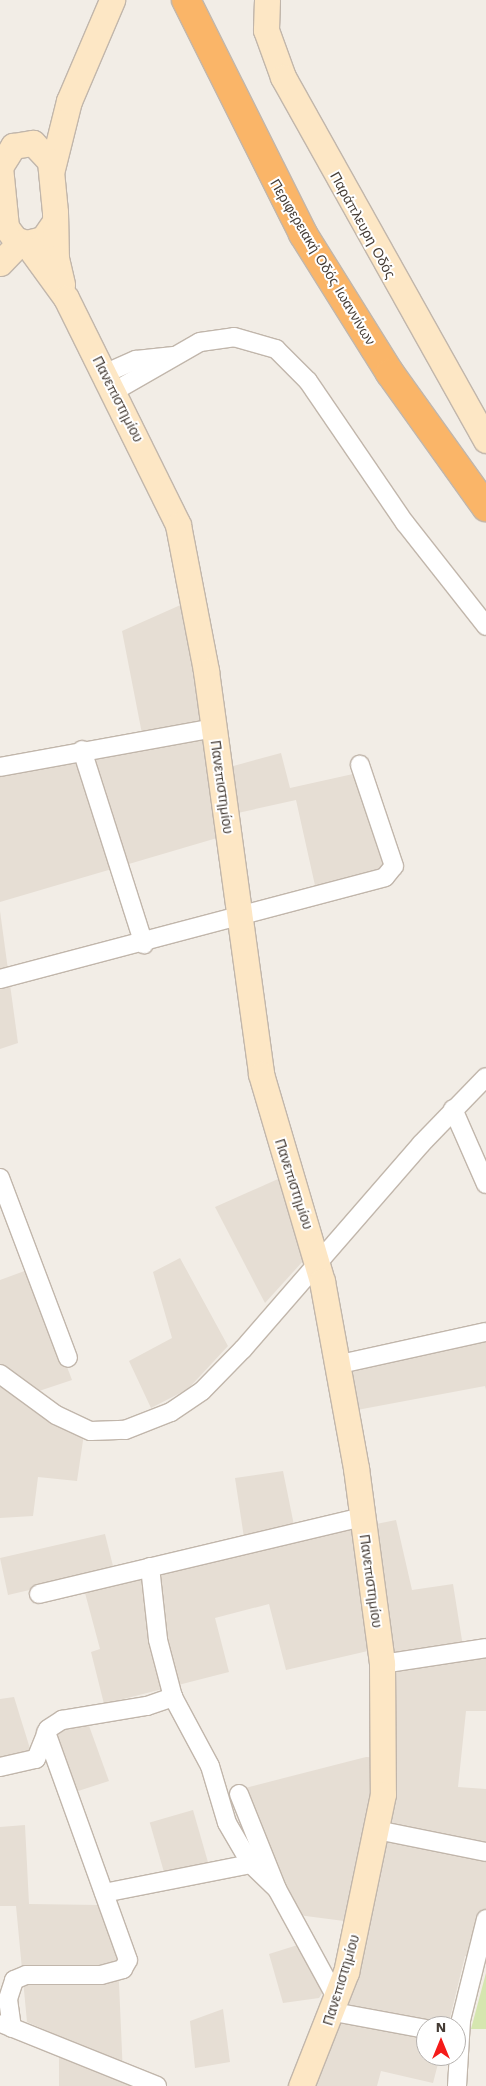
<!DOCTYPE html>
<meta charset="utf-8">
<style>
body{margin:0}
#map{position:relative;width:486px;height:2086px;overflow:hidden;background:#f2ede6;font-family:"Work Sans",sans-serif}
div>[style]{position:absolute}
[style*='--x']{left:calc(var(--x)*1px);top:calc(var(--y)*1px);width:calc(var(--w)*1px);rotate:calc(var(--a)*1deg)}
.residential>*{inset:0;background:#e6ded4;transform-origin:0 0}
.green>*{inset:0;background:#d5e6af}
.roads{filter:drop-shadow(1px 0 #c1b6ab) drop-shadow(-1px 0 #c1b6ab) drop-shadow(0 1px #c1b6ab) drop-shadow(0 -1px #c1b6ab)}
.street>*{height:18px;margin:-9px;padding:0 9px;transform-origin:9px;border-radius:9px;background:#fff}
.secondary>*{height:25px;margin:-12.5px;padding:0 12.5px;transform-origin:12.5px;border-radius:12.5px;background:#fde7c5}
.highway>*{height:28px;margin:-14px;padding:0 14px;transform-origin:14px;border-radius:14px;background:#fab568}
span{translate:-50% -50%;white-space:nowrap;text-align:center;line-height:1.15;-webkit-text-stroke:4px #fff;paint-order:stroke}
.street-label{font-size:14px;color:#453c35}
.north{position:absolute;left:416px;top:2016px;width:50px;height:50px;box-sizing:border-box;background:#fff;border:1px solid #b5b1ae;border-radius:50%;rotate:0deg;font-size:14px;font-weight:700;line-height:20px;text-align:center;color:#453c35}
.north::after{content:'';display:block;margin:auto;width:18px;height:22px;background:#f51b1a;clip-path:polygon(50% 0,100% 100%,50% 72%,0 100%)}
</style>
<div id="map">
<div class="residential">
<div style="clip-path:polygon(185px 603px,215px 771px,281px 753px,290px 788px,353px 774px,385px 871px,316px 890px,296px 800px,215px 818px,217px 838px,0 902px,0 773px,144px 744px,122px 631px)"></div>
<div style="clip-path:polygon(0 911px,18px 1043px,0 1049px)"></div>
<div style="clip-path:polygon(278px 1179px,304px 1260px,265px 1303px,215px 1207px)"></div>
<div style="clip-path:polygon(180px 1258px,228px 1346px,188px 1389px,151px 1408px,129px 1361px,172px 1338px,153px 1272px)"></div>
<div style="clip-path:polygon(30px 1269px,72px 1380px,39px 1391px,0 1365px,0 1280px)"></div>
<div style="clip-path:polygon(486px 1337px,486px 1390px,485px 1386px,357px 1410px,349px 1365px)"></div>
<div style="clip-path:polygon(0 1384px,84px 1434px,77px 1481px,38px 1477px,33px 1516px,0 1518px)"></div>
<div style="clip-path:polygon(283px 1471px,297px 1540px,396px 1520px,412px 1590px,453px 1584px,465px 1659px,486px 1656px,486px 1711px,466px 1711px,458px 1787px,486px 1789px,486px 1959px,465px 1956px,448px 2026px,426px 2026px,426px 2056px,440px 2056px,433px 2083px,381px 2071px,377px 2086px,311px 2086px,367px 1924px,298px 1915px,241px 1789px,366px 1757px,393px 1758px,385px 1647px,286px 1670px,269px 1604px,215px 1618px,229px 1672px,104px 1704px,91px 1652px,100px 1649px,81px 1578px,8px 1595px,0 1558px,105px 1534px,117px 1582px,246px 1551px,235px 1478px)"></div>
<div style="clip-path:polygon(14px 1697px,32px 1755px,0 1760px,0 1699px)"></div>
<div style="clip-path:polygon(88px 1723px,109px 1781px,72px 1793px,52px 1735px,56px 1728px)"></div>
<div style="left:193px;top:1810px;width:58px;height:45px;rotate:74deg"></div>
<div style="clip-path:polygon(25px 1825px,29px 1904px,100px 1905px,118px 1960px,123px 2075px,145px 2086px,59px 2086px,59px 2036px,27px 2022px,16px 1906px,0 1906px,0 1827px)"></div>
<div style="clip-path:polygon(304px 1943px,323px 1992px,319px 1998px,283px 2003px,269px 1954px)"></div>
<div style="clip-path:polygon(223px 2009px,230px 2062px,195px 2068px,190px 2021px)"></div>
</div>
<div class="green">
<div style="clip-path:polygon(486px 1973px,486px 2029px,471px 2029px)"></div>
</div>
<div class="roads">
<div class="street">
<div style="--x:104;--y:374;--w:35;--a:-24"></div>
<div style="--x:136;--y:360;--w:38;--a:-6"></div>
<div style="--x:113;--y:392;--w:100;--a:-29.9"></div>
<div style="--x:200;--y:342;--w:34;--a:-8"></div>
<div style="--x:234;--y:337;--w:44;--a:15.9"></div>
<div style="--x:276;--y:349;--w:45;--a:45"></div>
<div style="--x:308;--y:381;--w:172;--a:55.7"></div>
<div style="--x:405;--y:523;--w:131;--a:51.8"></div>
<div style="--x:82;--y:750;--w:204;--a:72.3"></div>
<div style="--x:0;--y:767;--w:218;--a:-10.3"></div>
<div style="--x:0;--y:979;--w:398;--a:-14.8"></div>
<div style="--x:385;--y:877;--w:14;--a:-51"></div>
<div style="--x:394;--y:866;--w:107;--a:-108.6"></div>
<div style="--x:453;--y:1109;--w:82;--a:66.3"></div>
<div style="--x:0;--y:1178;--w:192;--a:69.3"></div>
<div style="--x:340;--y:1364;--w:149;--a:-12.4"></div>
<div style="--x:0;--y:1374;--w:69;--a:36.2"></div>
<div style="--x:56;--y:1415;--w:38;--a:25"></div>
<div style="--x:91;--y:1431;--w:34;--a:-2"></div>
<div style="--x:125;--y:1430;--w:49;--a:-21.4"></div>
<div style="--x:171;--y:1412;--w:37;--a:-34"></div>
<div style="--x:202;--y:1391;--w:59;--a:-45.7"></div>
<div style="--x:243;--y:1349;--w:271;--a:-49"></div>
<div style="--x:421;--y:1144;--w:93;--a:-45.9"></div>
<div style="--x:150;--y:1567;--w:73;--a:83.7"></div>
<div style="--x:158;--y:1640;--w:59;--a:75.3"></div>
<div style="--x:173;--y:1697;--w:78;--a:61.8"></div>
<div style="--x:210;--y:1766;--w:59;--a:73.4"></div>
<div style="--x:227;--y:1823;--w:48;--a:59.7"></div>
<div style="--x:251;--y:1864;--w:36;--a:44"></div>
<div style="--x:39;--y:1594;--w:332;--a:-13.4"></div>
<div style="--x:382;--y:1664;--w:105;--a:-8.7"></div>
<div style="--x:0;--y:1767;--w:37;--a:-13"></div>
<div style="--x:36;--y:1759;--w:32;--a:-68"></div>
<div style="--x:48;--y:1729;--w:17;--a:-33"></div>
<div style="--x:62;--y:1720;--w:86;--a:-9.4"></div>
<div style="--x:147;--y:1706;--w:28;--a:-19"></div>
<div style="--x:239;--y:1794;--w:102;--a:68.2"></div>
<div style="--x:277;--y:1889;--w:128;--a:61.4"></div>
<div style="--x:377;--y:1830;--w:111;--a:11.4"></div>
<div style="--x:104;--y:1893;--w:150;--a:-11.2"></div>
<div style="--x:334;--y:2012;--w:94;--a:10.5"></div>
<div style="--x:3;--y:2024;--w:166;--a:21.9"></div>
<div style="--x:12;--y:2028;--w:29;--a:-98"></div>
<div style="--x:8;--y:1999;--w:20;--a:-72"></div>
<div style="--x:14;--y:1980;--w:13;--a:-23"></div>
<div style="--x:26;--y:1975;--w:75;--a:0"></div>
<div style="--x:101;--y:1975;--w:23;--a:-15"></div>
<div style="--x:123;--y:1969;--w:10;--a:-61"></div>
<div style="--x:128;--y:1960;--w:242;--a:-109.8"></div>
<div style="--x:457;--y:2086;--w:66;--a:-86.5"></div>
<div style="--x:461;--y:2020;--w:104;--a:-76.1"></div>
</div>
<div class="secondary">
<div style="--x:267;--y:0;--w:30;--a:92"></div>
<div style="--x:266;--y:30;--w:50;--a:70.1"></div>
<div style="--x:283;--y:77;--w:416;--a:60.8"></div>
<div style="--x:52;--y:169;--w:70;--a:-76"></div>
<div style="--x:69;--y:101;--w:110;--a:-66.9"></div>
<div style="--x:54;--y:223;--w:19;--a:125"></div>
<div style="--x:43;--y:239;--w:17;--a:167"></div>
<div style="--x:26;--y:243;--w:12;--a:-160"></div>
<div style="--x:15;--y:239;--w:15;--a:-127"></div>
<div style="--x:6;--y:227;--w:60;--a:-95.7"></div>
<div style="--x:0;--y:167;--w:25;--a:-58"></div>
<div style="--x:13;--y:146;--w:20;--a:-9"></div>
<div style="--x:33;--y:143;--w:25;--a:47"></div>
<div style="--x:50;--y:161;--w:51;--a:84.4"></div>
<div style="--x:55;--y:212;--w:46;--a:88.8"></div>
<div style="--x:56;--y:258;--w:27;--a:77"></div>
<div style="--x:26;--y:243;--w:68;--a:54"></div>
<div style="--x:66;--y:298;--w:253;--a:63.7"></div>
<div style="--x:178;--y:525;--w:149;--a:79.1"></div>
<div style="--x:206;--y:671;--w:407;--a:82.2"></div>
<div style="--x:261;--y:1074;--w:216;--a:73.6"></div>
<div style="--x:322;--y:1281;--w:190;--a:79.7"></div>
<div style="--x:356;--y:1468;--w:198;--a:82.4"></div>
<div style="--x:382;--y:1664;--w:130;--a:89.6"></div>
<div style="--x:383;--y:1794;--w:182;--a:101.7"></div>
<div style="--x:346;--y:1972;--w:123;--a:111.5"></div>
<div style="--x:0;--y:263;--w:29;--a:-46"></div>
</div>
<div class="highway">
<div style="--x:186;--y:0;--w:262;--a:63.4"></div>
<div style="--x:303;--y:234;--w:164;--a:58"></div>
<div style="--x:390;--y:373;--w:165;--a:54.4"></div>
</div>
</div>
<div class="street-label">
<span style="left:363px;top:225px;rotate:61deg">Παράπλευρη Οδός</span>
<span style="left:323px;top:262px;rotate:59deg">Περιφερειακή Οδός Ιωαννίνων</span>
<span style="left:118px;top:399px;rotate:63deg">Πανεπιστημίου</span>
<span style="left:222px;top:787px;rotate:82deg">Πανεπιστημίου</span>
<span style="left:294px;top:1184px;rotate:72deg">Πανεπιστημίου</span>
<span style="left:371px;top:1581px;rotate:82deg">Πανεπιστημίου</span>
<span style="left:341px;top:1980px;rotate:-73deg">Πανεπιστημίου</span>
</div>
<div class="north">N</div>
</div>
